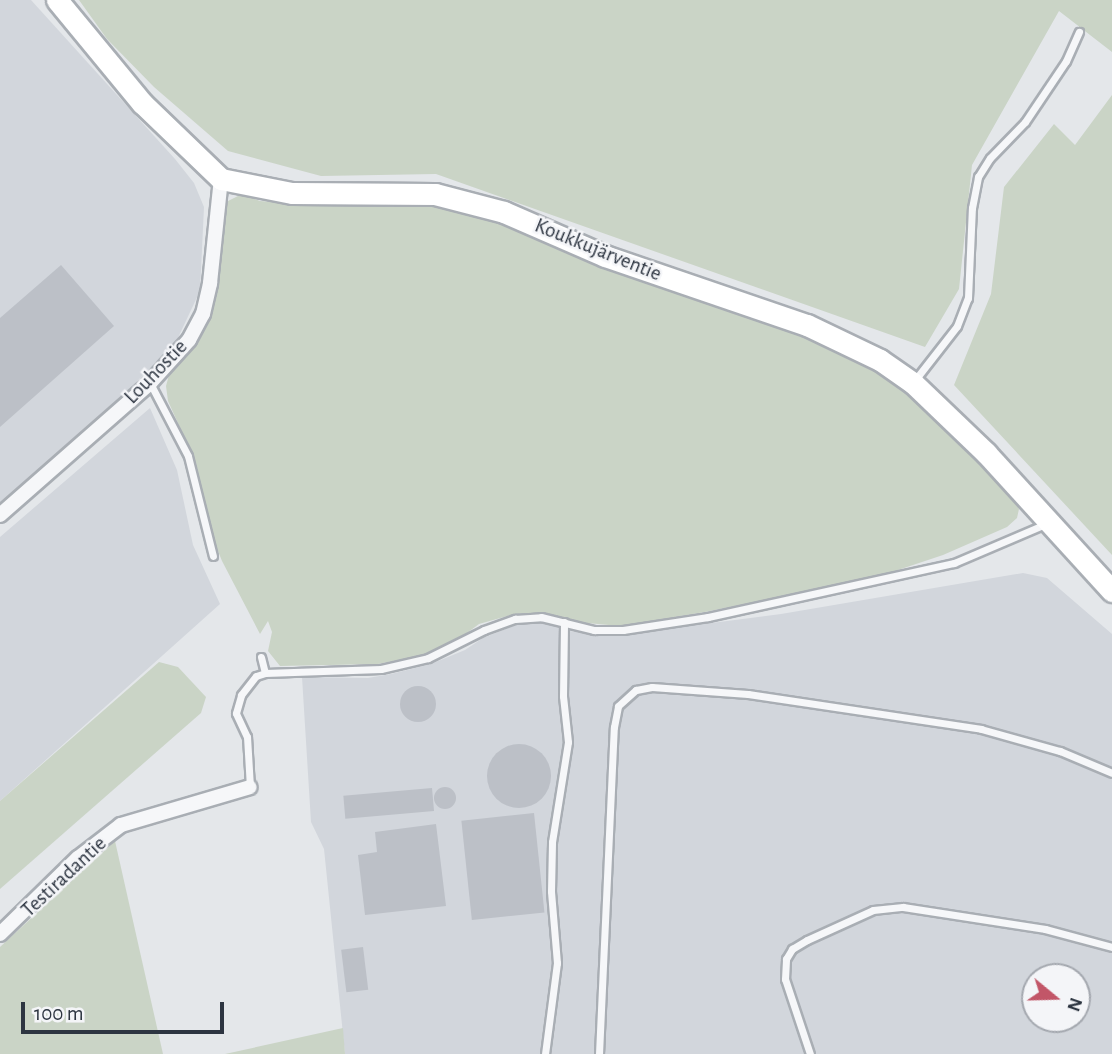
<!DOCTYPE html>
<meta charset="utf-8">
<style>
body{margin:0}
#map{position:relative;width:1112px;height:1054px;overflow:hidden;background:#e4e7ea;font-family:"Alegreya Sans",sans-serif}
div>[style]{position:absolute}
[style*='--x']{left:calc(var(--x)*1px);top:calc(var(--y)*1px);width:calc(var(--w)*1px);rotate:calc(var(--a)*1deg)}
.built>*{inset:0;background:#d2d6dc}
.green>*{inset:0;background:#cad4c6}
.building>*{inset:0;background:#bcc0c7;transform-origin:0 0}
.round{border-radius:50%}
.roads{filter:drop-shadow(2px 0 #a9aeb4) drop-shadow(-2px 0 #a9aeb4) drop-shadow(0 2px #a9aeb4) drop-shadow(0 -2px #a9aeb4)}
.lane>*{height:7px;margin:-3.5px;padding:0 3.5px;transform-origin:3.5px;border-radius:3.5px;background:#f6f7f9}
.street>*{height:14px;margin:-7px;padding:0 7px;transform-origin:7px;border-radius:7px;background:#f6f7f9}
.secondary>*{height:21px;margin:-10.5px;padding:0 10.5px;transform-origin:10.5px;border-radius:10.5px;background:#fff}
span{translate:-50% -50%;white-space:nowrap;text-align:center;line-height:1.15;-webkit-text-stroke:5px #f4f5f8;paint-order:stroke}
.street-label{font-size:21px;color:#2d3541}
.north{position:absolute;left:1021px;top:963px;width:70px;height:70px;box-sizing:border-box;background:#f4f5f8;border:2px solid #a4a8af;border-radius:50%;rotate:109deg;font-size:19px;font-weight:700;line-height:28px;text-align:center;color:#2d3541}
.north::after{content:'';display:block;margin:auto;width:24px;height:32px;background:#c25668;clip-path:polygon(50% 0,100% 100%,50% 72%,0 100%)}
.scale{position:absolute;left:21px;top:1002px;width:203px;height:32px;box-sizing:border-box;border:4px solid #2d3541;border-top:0;padding-left:9px;font-size:21px;line-height:24px;white-space:nowrap;color:#2d3541;-webkit-text-stroke:5px #f4f5f8;paint-order:stroke}
</style>
<div id="map">
<div class="built">
<div style="clip-path:polygon(0 0,31px 0,175px 159px,194px 183px,204px 207px,200px 291px,176px 342px,153px 368px,0 504px)"></div>
<div style="clip-path:polygon(150px 408px,177px 470px,193px 545px,220px 604px,0 801px,0 537px)"></div>
<div style="clip-path:polygon(evenodd,1023px 573px,1047px 578px,1112px 634px,1112px 1054px,345px 1054px,324px 849px,311px 822px,302px 677px,368px 678px,391px 674px,431px 664px,465px 650px,483px 638px,516px 625px,540px 621px,569px 631px,597px 635px,626px 634px,781px 614px,1023px 573px,1035px 977px,1077px 977px,1077px 1019px,1035px 1019px,1035px 977px)"></div>
</div>
<div class="green">
<div style="clip-path:polygon(79px 0,1112px 0,1112px 52px,1059px 11px,972px 165px,959px 289px,925px 347px,436px 174px,321px 176px,228px 151px,154px 87px,107px 39px)"></div>
<div style="clip-path:polygon(1112px 95px,1112px 555px,954px 385px,991px 294px,1004px 187px,1054px 124px,1075px 145px)"></div>
<div style="clip-path:polygon(242px 194px,260px 201px,308px 205px,384px 199px,434px 204px,500px 221px,604px 267px,796px 332px,885px 377px,912px 396px,972px 449px,1009px 490px,1019px 509px,1017px 518px,1007px 527px,943px 555px,877px 577px,705px 612px,620px 626px,587px 623px,540px 613px,514px 614px,479px 624px,455px 642px,422px 655px,378px 664px,280px 666px,268px 651px,272px 632px,268px 621px,260px 634px,222px 561px,212px 536px,196px 463px,168px 401px,166px 386px,169px 375px,193px 345px,209px 316px,217px 281px,225px 210px,228px 201px)"></div>
<div style="clip-path:polygon(159px 662px,178px 667px,206px 697px,201px 713px,0 889px,0 801px)"></div>
<div style="clip-path:polygon(115px 841px,163px 1054px,0 1054px,0 947px)"></div>
<div style="clip-path:polygon(343px 1028px,345px 1054px,225px 1054px)"></div>
</div>
<div class="building">
<div style="clip-path:polygon(61px 265px,114px 326px,0 427px,0 318px)"></div>
<div class="round" style="left:400px;top:686px;width:36px;height:36px"></div>
<div class="round" style="left:487px;top:744px;width:64px;height:64px"></div>
<div class="round" style="left:434px;top:787px;width:22px;height:22px"></div>
<div style="left:432px;top:788px;width:23px;height:89px;rotate:85deg"></div>
<div style="left:534px;top:813px;width:100px;height:73px;rotate:84deg"></div>
<div style="clip-path:polygon(436px 824px,446px 906px,365px 915px,358px 855px,377px 852px,375px 832px)"></div>
<div style="left:363px;top:947px;width:43px;height:22px;rotate:83deg"></div>
</div>
<div class="roads">
<div class="lane">
<div style="--x:915;--y:380;--w:68;--a:-52.1"></div>
<div style="--x:957;--y:326;--w:30;--a:-69"></div>
<div style="--x:968;--y:298;--w:90;--a:-87.5"></div>
<div style="--x:972;--y:208;--w:32;--a:-79"></div>
<div style="--x:978;--y:177;--w:22;--a:-58"></div>
<div style="--x:990;--y:158;--w:50;--a:-45.8"></div>
<div style="--x:1025;--y:122;--w:73;--a:-56.1"></div>
<div style="--x:1066;--y:61;--w:32;--a:-66"></div>
<div style="--x:150;--y:383;--w:82;--a:62.5"></div>
<div style="--x:188;--y:456;--w:103;--a:76"></div>
<div style="--x:261;--y:657;--w:16;--a:76"></div>
<div style="--x:250;--y:787;--w:50;--a:-93.4"></div>
<div style="--x:247;--y:737;--w:26;--a:-115"></div>
<div style="--x:236;--y:713;--w:19;--a:-74"></div>
<div style="--x:241;--y:695;--w:24;--a:-52"></div>
<div style="--x:256;--y:676;--w:9;--a:-18"></div>
<div style="--x:265;--y:673;--w:116;--a:-2"></div>
<div style="--x:381;--y:669;--w:48;--a:-13.2"></div>
<div style="--x:428;--y:658;--w:63;--a:-26.6"></div>
<div style="--x:484;--y:630;--w:33;--a:-20"></div>
<div style="--x:515;--y:619;--w:26;--a:-4"></div>
<div style="--x:541;--y:617;--w:55;--a:13.8"></div>
<div style="--x:594;--y:630;--w:29;--a:0"></div>
<div style="--x:623;--y:630;--w:86;--a:-8.7"></div>
<div style="--x:708;--y:617;--w:252;--a:-12.4"></div>
<div style="--x:954;--y:563;--w:102;--a:-23.1"></div>
<div style="--x:545;--y:1054;--w:92;--a:-82.5"></div>
<div style="--x:557;--y:963;--w:72;--a:-94.8"></div>
<div style="--x:551;--y:891;--w:49;--a:-88.8"></div>
<div style="--x:552;--y:842;--w:101;--a:-80.9"></div>
<div style="--x:568;--y:742;--w:46;--a:-96.2"></div>
<div style="--x:563;--y:696;--w:74;--a:-89.2"></div>
<div style="--x:599;--y:1054;--w:327;--a:-87.4"></div>
<div style="--x:614;--y:727;--w:21;--a:-79"></div>
<div style="--x:618;--y:706;--w:24;--a:-42"></div>
<div style="--x:636;--y:690;--w:16;--a:-11"></div>
<div style="--x:652;--y:687;--w:96;--a:4.2"></div>
<div style="--x:748;--y:694;--w:236;--a:8.5"></div>
<div style="--x:981;--y:729;--w:82;--a:15.6"></div>
<div style="--x:1060;--y:751;--w:56;--a:22.9"></div>
<div style="--x:810;--y:1054;--w:79;--a:-108.4"></div>
<div style="--x:785;--y:979;--w:20;--a:-87"></div>
<div style="--x:786;--y:959;--w:12;--a:-59"></div>
<div style="--x:792;--y:949;--w:17;--a:-31"></div>
<div style="--x:807;--y:940;--w:72;--a:-24.4"></div>
<div style="--x:873;--y:910;--w:30;--a:-6"></div>
<div style="--x:903;--y:907;--w:144;--a:8.8"></div>
<div style="--x:1045;--y:929;--w:69;--a:15"></div>
</div>
<div class="street">
<div style="--x:0;--y:515;--w:200;--a:-41.3"></div>
<div style="--x:150;--y:383;--w:58;--a:-47.8"></div>
<div style="--x:189;--y:340;--w:30;--a:-62"></div>
<div style="--x:203;--y:314;--w:32;--a:-77"></div>
<div style="--x:210;--y:283;--w:105;--a:-84"></div>
<div style="--x:0;--y:934;--w:109;--a:-44.3"></div>
<div style="--x:78;--y:858;--w:54;--a:-37.5"></div>
<div style="--x:121;--y:825;--w:134;--a:-16.4"></div>
</div>
<div class="secondary">
<div style="--x:57;--y:0;--w:134;--a:50.5"></div>
<div style="--x:142;--y:103;--w:110;--a:43.9"></div>
<div style="--x:221;--y:179;--w:72;--a:11.2"></div>
<div style="--x:292;--y:193;--w:143;--a:0.4"></div>
<div style="--x:435;--y:194;--w:71;--a:14.6"></div>
<div style="--x:504;--y:212;--w:110;--a:23.5"></div>
<div style="--x:605;--y:256;--w:213;--a:18.9"></div>
<div style="--x:807;--y:325;--w:81;--a:25.6"></div>
<div style="--x:880;--y:360;--w:40;--a:34.9"></div>
<div style="--x:913;--y:383;--w:101;--a:43.8"></div>
<div style="--x:986;--y:453;--w:187;--a:47.6"></div>
</div>
</div>
<div class="street-label">
<span style="left:598px;top:250px;rotate:22deg">Koukkujärventie</span>
<span style="left:156px;top:372px;rotate:-46deg">Louhostie</span>
<span style="left:64px;top:877px;rotate:-43deg">Testiradantie</span>
</div>
<div class="north">N</div>
<div class="scale">100 m</div>
</div>
